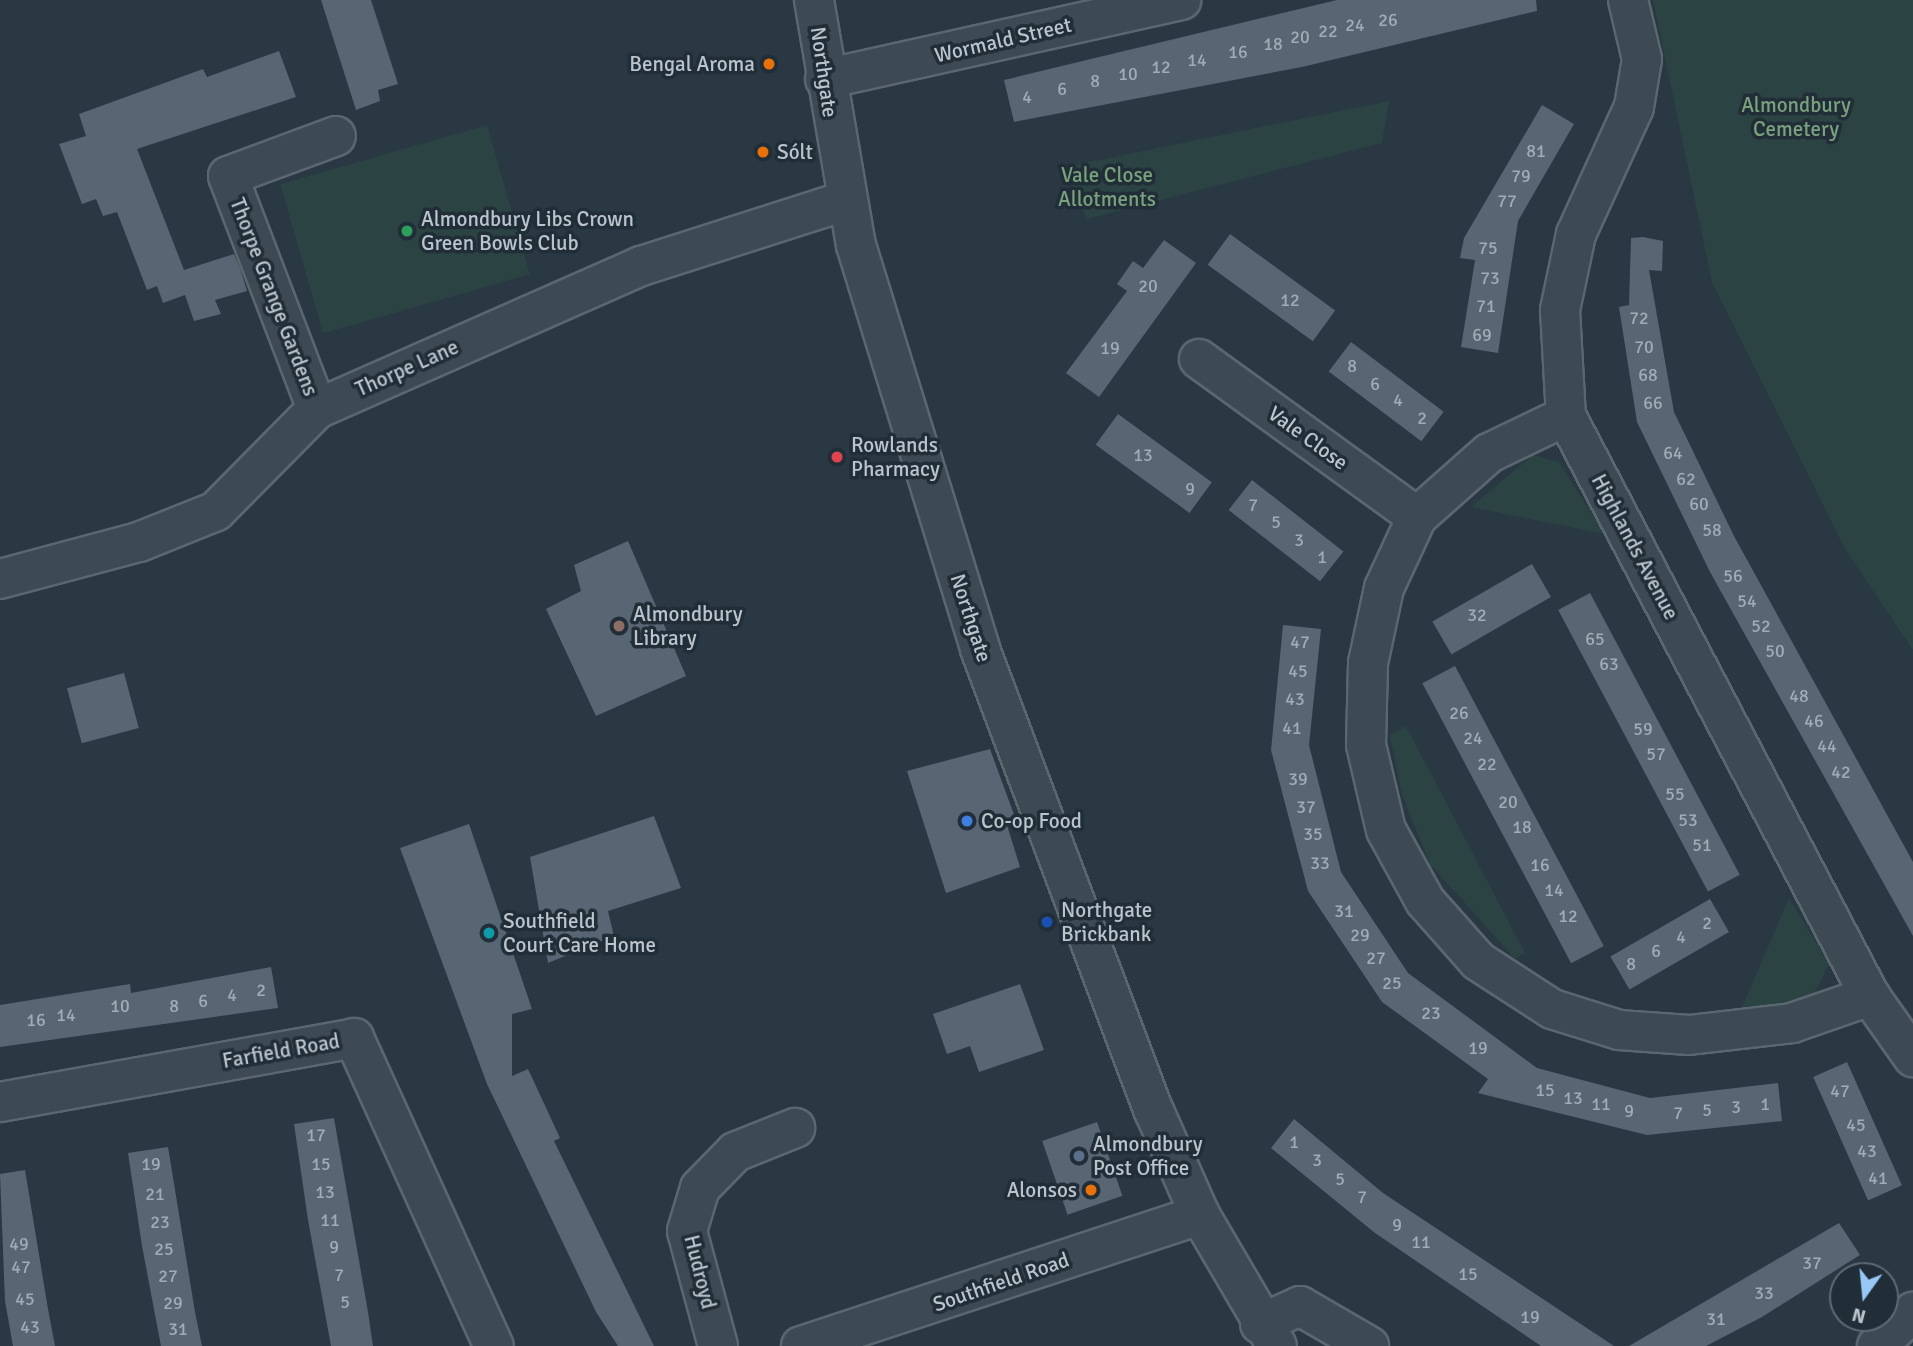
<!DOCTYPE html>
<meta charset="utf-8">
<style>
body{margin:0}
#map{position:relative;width:1913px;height:1346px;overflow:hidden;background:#293843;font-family:Signika,sans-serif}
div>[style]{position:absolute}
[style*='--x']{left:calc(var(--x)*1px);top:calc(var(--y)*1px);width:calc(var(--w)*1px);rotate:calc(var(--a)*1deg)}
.green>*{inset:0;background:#2b4443;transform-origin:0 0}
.building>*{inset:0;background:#576672;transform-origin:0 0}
.roads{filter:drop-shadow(2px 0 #5b6770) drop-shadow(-2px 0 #5b6770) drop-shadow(0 2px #5b6770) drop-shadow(0 -2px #5b6770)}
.minor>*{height:38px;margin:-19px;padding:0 19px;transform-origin:19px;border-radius:19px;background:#3d4953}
.dots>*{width:19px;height:19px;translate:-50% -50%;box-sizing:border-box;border:4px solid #212e38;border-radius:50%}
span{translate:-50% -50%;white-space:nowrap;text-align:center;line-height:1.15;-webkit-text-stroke:7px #212e38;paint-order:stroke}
.number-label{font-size:18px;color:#a1acb6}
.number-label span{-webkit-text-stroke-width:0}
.street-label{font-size:21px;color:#bac4cc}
.poi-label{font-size:21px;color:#bac4cc}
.right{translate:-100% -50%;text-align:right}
.left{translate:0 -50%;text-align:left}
.park-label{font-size:21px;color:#7aa17d}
.north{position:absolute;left:1829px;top:1262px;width:70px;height:70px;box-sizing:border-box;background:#212e38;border:2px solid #5e6a73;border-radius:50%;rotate:195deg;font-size:19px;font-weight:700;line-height:28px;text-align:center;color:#bac4cc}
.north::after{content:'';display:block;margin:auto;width:24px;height:32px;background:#97c8f5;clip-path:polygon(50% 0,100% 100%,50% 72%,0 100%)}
</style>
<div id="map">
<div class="green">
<div style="clip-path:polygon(1653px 0,1913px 0,1913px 650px,1845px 549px,1712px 282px)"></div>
<div style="clip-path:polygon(1389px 101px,1382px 143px,1087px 219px,1065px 167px)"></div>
<div style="left:487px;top:125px;width:155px;height:215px;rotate:74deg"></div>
<div style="clip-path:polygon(1533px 455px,1559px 462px,1605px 534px,1471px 507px)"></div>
<div style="clip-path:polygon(1406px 726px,1525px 953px,1515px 959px,1430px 864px,1402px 795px,1390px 735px)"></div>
<div style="clip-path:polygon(1789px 898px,1829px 964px,1812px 999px,1737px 1019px)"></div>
</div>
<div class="building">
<div style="clip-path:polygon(321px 0,371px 0,398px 84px,378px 90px,380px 101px,356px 110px)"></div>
<div style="clip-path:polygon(1337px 0,1536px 0,1537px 11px,1302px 67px,1014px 122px,1004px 80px)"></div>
<div style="clip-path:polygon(279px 51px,296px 97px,137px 149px,184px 270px,234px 254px,240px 268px,247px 291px,215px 300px,221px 314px,194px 321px,185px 295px,163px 303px,157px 286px,147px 290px,117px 212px,103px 216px,96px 199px,82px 204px,59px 144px,86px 136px,79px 114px,203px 69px,207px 77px)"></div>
<div style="clip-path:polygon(1542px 105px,1574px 124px,1518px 221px,1498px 353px,1461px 347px,1475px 260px,1460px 258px,1464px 238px)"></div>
<div style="left:1230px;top:234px;width:130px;height:38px;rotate:36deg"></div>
<div style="clip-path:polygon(1643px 237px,1663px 241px,1662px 271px,1649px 270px,1674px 412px,1734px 536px,1913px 862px,1913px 936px,1710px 572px,1637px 422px,1619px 307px,1629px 305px,1631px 238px)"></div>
<div style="clip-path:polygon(1164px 240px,1196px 263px,1099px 397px,1066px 373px,1127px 291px,1117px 284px,1133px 261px,1143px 268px)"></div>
<div style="left:1351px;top:342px;width:116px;height:37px;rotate:37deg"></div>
<div style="left:1118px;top:414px;width:116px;height:38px;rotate:36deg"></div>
<div style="left:1252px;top:480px;width:116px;height:38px;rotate:38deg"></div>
<div style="clip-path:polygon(628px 541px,686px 676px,596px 716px,546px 609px,581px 591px,574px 565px)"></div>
<div style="left:1532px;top:564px;width:38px;height:115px;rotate:60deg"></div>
<div style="left:1590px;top:593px;width:319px;height:36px;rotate:62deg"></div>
<div style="clip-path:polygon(1283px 625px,1321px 629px,1309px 745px,1341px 872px,1408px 973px,1537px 1068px,1650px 1098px,1778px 1083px,1782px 1121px,1647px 1135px,1478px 1093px,1488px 1079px,1382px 1002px,1308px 891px,1271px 750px)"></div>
<div style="left:1455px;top:666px;width:317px;height:37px;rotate:62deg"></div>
<div style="left:124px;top:673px;width:57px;height:59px;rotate:75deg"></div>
<div style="clip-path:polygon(990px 749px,1016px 820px,1006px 822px,1020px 867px,946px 893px,907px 771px)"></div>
<div style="clip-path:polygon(654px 816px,681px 888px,608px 911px,614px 936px,548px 963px,530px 857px)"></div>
<div style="clip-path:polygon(469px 824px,532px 1009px,512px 1014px,512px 1076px,528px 1069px,560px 1138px,554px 1141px,654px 1346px,618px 1346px,596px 1312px,487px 1084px,400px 848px)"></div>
<div style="left:1710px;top:899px;width:38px;height:115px;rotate:60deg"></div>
<div style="clip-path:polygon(271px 967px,278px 1008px,0 1047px,0 1005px,130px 984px,131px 993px)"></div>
<div style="clip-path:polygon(1020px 984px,1044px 1050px,979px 1072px,970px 1046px,947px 1054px,933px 1014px)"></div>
<div style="left:1847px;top:1062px;width:135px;height:37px;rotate:66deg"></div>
<div style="clip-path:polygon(334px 1118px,368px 1312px,373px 1346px,331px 1346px,308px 1220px,294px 1124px)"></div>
<div style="clip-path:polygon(1294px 1119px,1383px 1193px,1614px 1346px,1541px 1346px,1375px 1233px,1271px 1148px)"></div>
<div style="left:1097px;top:1122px;width:78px;height:58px;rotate:71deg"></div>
<div style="clip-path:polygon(168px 1147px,195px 1312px,202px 1346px,161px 1346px,142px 1246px,128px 1153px)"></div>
<div style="clip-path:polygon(25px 1170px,48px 1309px,55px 1346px,13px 1346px,5px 1301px,0 1174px)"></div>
<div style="clip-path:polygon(1839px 1223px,1860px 1255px,1762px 1317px,1706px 1346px,1629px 1346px)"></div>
</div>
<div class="roads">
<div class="minor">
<div style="--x:814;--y:0;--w:249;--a:80.3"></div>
<div style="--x:856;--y:245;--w:423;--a:72.9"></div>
<div style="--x:980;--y:649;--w:494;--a:69.4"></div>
<div style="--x:1154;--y:1111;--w:114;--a:66.1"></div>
<div style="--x:1200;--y:1215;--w:152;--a:59.6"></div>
<div style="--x:1628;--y:0;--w:61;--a:76.7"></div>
<div style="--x:1642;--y:59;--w:49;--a:99.5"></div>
<div style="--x:1634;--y:107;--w:140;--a:114.5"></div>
<div style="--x:1576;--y:234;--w:78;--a:101.9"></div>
<div style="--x:1560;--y:310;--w:106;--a:86.8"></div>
<div style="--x:1566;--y:416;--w:655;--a:62.34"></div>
<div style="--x:1870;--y:996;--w:75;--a:54.8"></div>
<div style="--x:825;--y:79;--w:365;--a:-12.5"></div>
<div style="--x:1199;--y:359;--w:269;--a:35.9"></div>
<div style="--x:317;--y:409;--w:249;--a:-110.9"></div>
<div style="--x:228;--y:176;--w:115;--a:-20.3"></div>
<div style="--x:1566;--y:416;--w:85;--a:154.3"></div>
<div style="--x:1489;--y:453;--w:96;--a:138.4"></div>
<div style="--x:1417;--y:517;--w:78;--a:114.9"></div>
<div style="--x:1384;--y:588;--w:77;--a:102"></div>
<div style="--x:1368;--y:663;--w:82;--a:91.4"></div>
<div style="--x:1366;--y:745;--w:87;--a:76.8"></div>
<div style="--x:1386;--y:830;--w:81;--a:61.2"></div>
<div style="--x:1425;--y:901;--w:80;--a:48.5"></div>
<div style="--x:1478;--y:961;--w:88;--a:33"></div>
<div style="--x:1552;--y:1009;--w:70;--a:17.4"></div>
<div style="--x:1619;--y:1030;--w:70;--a:4.1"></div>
<div style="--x:1689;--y:1035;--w:104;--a:-6.6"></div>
<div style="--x:1792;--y:1023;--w:83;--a:-19.1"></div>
<div style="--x:0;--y:579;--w:144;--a:-14.9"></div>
<div style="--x:139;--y:542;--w:83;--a:-21.9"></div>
<div style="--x:216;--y:511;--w:144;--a:-45.3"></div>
<div style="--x:317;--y:409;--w:354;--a:-23.8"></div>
<div style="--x:641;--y:266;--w:214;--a:-17.7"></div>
<div style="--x:0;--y:1102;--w:360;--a:-10.2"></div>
<div style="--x:354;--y:1038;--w:338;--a:65.6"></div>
<div style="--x:1260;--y:1324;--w:44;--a:-24.2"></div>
<div style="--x:1300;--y:1306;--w:80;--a:30.1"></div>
<div style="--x:718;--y:1346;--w:119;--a:-105.1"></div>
<div style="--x:687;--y:1231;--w:45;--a:-73.2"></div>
<div style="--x:700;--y:1188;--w:50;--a:-45.8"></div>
<div style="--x:735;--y:1152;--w:65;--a:-21.8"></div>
<div style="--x:801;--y:1346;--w:420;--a:-18.2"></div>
<div style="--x:1877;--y:1346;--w:50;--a:-43.4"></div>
</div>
</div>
<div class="dots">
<div style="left:769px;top:64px;background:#e8710a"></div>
<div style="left:763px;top:152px;background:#e8710a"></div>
<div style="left:407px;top:231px;background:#2e9e5b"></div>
<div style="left:837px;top:457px;background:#e0444e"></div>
<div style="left:619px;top:626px;background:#8d6e63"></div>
<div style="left:967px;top:821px;background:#3f7fe0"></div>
<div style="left:1047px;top:922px;background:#1a4fb4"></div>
<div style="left:489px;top:933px;background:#0f9aa8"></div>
<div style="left:1079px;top:1156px;background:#5c6f8a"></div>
<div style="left:1091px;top:1190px;background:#e8710a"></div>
</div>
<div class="number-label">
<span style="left:1388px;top:20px">26</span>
<span style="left:1355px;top:25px">24</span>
<span style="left:1328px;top:31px">22</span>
<span style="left:1300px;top:37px">20</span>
<span style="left:1273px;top:44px">18</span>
<span style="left:1238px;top:52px">16</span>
<span style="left:1197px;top:60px">14</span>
<span style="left:1161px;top:67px">12</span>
<span style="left:1128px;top:74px">10</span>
<span style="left:1095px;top:81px">8</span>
<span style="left:1062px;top:89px">6</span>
<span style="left:1027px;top:97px">4</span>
<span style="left:1536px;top:151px">81</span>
<span style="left:1521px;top:176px">79</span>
<span style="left:1507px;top:201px">77</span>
<span style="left:1488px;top:248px">75</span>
<span style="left:1490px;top:278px">73</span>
<span style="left:1148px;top:286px">20</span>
<span style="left:1290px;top:300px">12</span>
<span style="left:1486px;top:306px">71</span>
<span style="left:1639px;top:318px">72</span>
<span style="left:1482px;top:335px">69</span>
<span style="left:1644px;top:347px">70</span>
<span style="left:1110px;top:348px">19</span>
<span style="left:1352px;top:366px">8</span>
<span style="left:1648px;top:375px">68</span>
<span style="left:1375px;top:384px">6</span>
<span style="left:1398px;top:400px">4</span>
<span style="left:1653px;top:403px">66</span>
<span style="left:1422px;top:418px">2</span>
<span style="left:1673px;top:453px">64</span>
<span style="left:1143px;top:455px">13</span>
<span style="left:1686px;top:479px">62</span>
<span style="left:1190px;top:489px">9</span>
<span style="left:1699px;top:504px">60</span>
<span style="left:1253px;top:505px">7</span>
<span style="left:1276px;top:522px">5</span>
<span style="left:1712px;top:530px">58</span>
<span style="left:1299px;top:540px">3</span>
<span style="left:1322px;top:557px">1</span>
<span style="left:1733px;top:576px">56</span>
<span style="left:1747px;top:601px">54</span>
<span style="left:1477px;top:615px">32</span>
<span style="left:1761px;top:626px">52</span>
<span style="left:1595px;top:639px">65</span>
<span style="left:1300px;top:642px">47</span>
<span style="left:1775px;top:651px">50</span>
<span style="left:1609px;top:664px">63</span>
<span style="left:1298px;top:671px">45</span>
<span style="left:1799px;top:696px">48</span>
<span style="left:1295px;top:699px">43</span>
<span style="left:1459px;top:713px">26</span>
<span style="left:1814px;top:721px">46</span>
<span style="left:1292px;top:728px">41</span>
<span style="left:1643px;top:729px">59</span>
<span style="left:1473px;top:738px">24</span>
<span style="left:1827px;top:746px">44</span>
<span style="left:1656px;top:754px">57</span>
<span style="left:1487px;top:764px">22</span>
<span style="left:1841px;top:772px">42</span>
<span style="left:1298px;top:779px">39</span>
<span style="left:1675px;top:794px">55</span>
<span style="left:1508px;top:802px">20</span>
<span style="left:1306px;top:807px">37</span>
<span style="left:1688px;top:820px">53</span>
<span style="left:1522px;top:827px">18</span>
<span style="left:1313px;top:834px">35</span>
<span style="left:1702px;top:845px">51</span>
<span style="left:1320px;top:863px">33</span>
<span style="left:1540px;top:865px">16</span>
<span style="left:1554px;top:890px">14</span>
<span style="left:1344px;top:911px">31</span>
<span style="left:1568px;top:916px">12</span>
<span style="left:1707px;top:923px">2</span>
<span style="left:1360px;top:935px">29</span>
<span style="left:1681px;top:937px">4</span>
<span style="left:1656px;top:951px">6</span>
<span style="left:1376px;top:958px">27</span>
<span style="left:1631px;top:964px">8</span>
<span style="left:1392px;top:983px">25</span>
<span style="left:261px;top:990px">2</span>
<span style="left:232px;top:995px">4</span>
<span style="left:203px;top:1001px">6</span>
<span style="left:120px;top:1006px">10</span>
<span style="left:174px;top:1006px">8</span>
<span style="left:1431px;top:1013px">23</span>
<span style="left:66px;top:1015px">14</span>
<span style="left:36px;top:1020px">16</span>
<span style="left:1478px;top:1048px">19</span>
<span style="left:1545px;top:1090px">15</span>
<span style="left:1840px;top:1091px">47</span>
<span style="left:1573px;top:1098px">13</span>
<span style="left:1601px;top:1104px">11</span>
<span style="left:1765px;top:1104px">1</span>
<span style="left:1736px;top:1107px">3</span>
<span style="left:1707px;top:1110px">5</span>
<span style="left:1629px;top:1111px">9</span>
<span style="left:1678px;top:1113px">7</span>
<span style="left:1856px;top:1125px">45</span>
<span style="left:316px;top:1135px">17</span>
<span style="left:1294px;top:1142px">1</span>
<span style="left:1867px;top:1151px">43</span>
<span style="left:1317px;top:1160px">3</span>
<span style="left:151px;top:1164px">19</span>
<span style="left:321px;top:1164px">15</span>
<span style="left:1878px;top:1178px">41</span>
<span style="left:1340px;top:1179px">5</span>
<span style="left:325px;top:1192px">13</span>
<span style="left:155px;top:1194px">21</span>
<span style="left:1362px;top:1197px">7</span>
<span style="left:330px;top:1220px">11</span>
<span style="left:160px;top:1222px">23</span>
<span style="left:1397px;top:1225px">9</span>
<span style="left:1421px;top:1242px">11</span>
<span style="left:19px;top:1244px">49</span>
<span style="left:334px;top:1247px">9</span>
<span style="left:164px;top:1249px">25</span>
<span style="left:1812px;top:1263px">37</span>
<span style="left:21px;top:1267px">47</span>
<span style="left:1468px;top:1274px">15</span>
<span style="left:339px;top:1275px">7</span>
<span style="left:168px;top:1276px">27</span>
<span style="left:1764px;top:1293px">33</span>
<span style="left:25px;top:1299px">45</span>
<span style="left:345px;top:1302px">5</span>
<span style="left:173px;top:1303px">29</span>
<span style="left:1530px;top:1317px">19</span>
<span style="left:1716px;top:1319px">31</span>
<span style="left:30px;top:1327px">43</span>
<span style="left:178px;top:1329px">31</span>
</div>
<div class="street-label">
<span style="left:1003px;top:40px;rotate:-13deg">Wormald Street</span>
<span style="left:824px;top:72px;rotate:82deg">Northgate</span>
<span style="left:274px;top:297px;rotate:69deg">Thorpe Grange Gardens</span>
<span style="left:407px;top:368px;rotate:-24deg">Thorpe Lane</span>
<span style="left:1308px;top:438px;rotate:36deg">Vale Close</span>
<span style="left:1635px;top:547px;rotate:62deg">Highlands Avenue</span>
<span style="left:971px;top:618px;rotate:72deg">Northgate</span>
<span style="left:281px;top:1051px;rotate:-10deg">Farfield Road</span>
<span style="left:700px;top:1272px;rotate:76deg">Hudroyd</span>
<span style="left:1001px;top:1282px;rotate:-19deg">Southfield Road</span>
</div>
<div class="poi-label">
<span class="right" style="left:755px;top:64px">Bengal Aroma</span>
<span class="left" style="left:777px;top:152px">Sólt</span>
<span class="left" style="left:421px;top:231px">Almondbury Libs Crown<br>Green Bowls Club</span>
<span class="left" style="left:851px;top:457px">Rowlands<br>Pharmacy</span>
<span class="left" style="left:633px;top:626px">Almondbury<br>Library</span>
<span class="left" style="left:981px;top:821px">Co-op Food</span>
<span class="left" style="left:1061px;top:922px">Northgate<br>Brickbank</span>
<span class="left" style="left:503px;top:933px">Southfield<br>Court Care Home</span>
<span class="left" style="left:1093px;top:1156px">Almondbury<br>Post Office</span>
<span class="right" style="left:1077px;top:1190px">Alonsos</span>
</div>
<div class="park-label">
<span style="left:1796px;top:117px">Almondbury<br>Cemetery</span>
<span style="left:1107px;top:187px">Vale Close<br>Allotments</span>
</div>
<div class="north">N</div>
</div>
